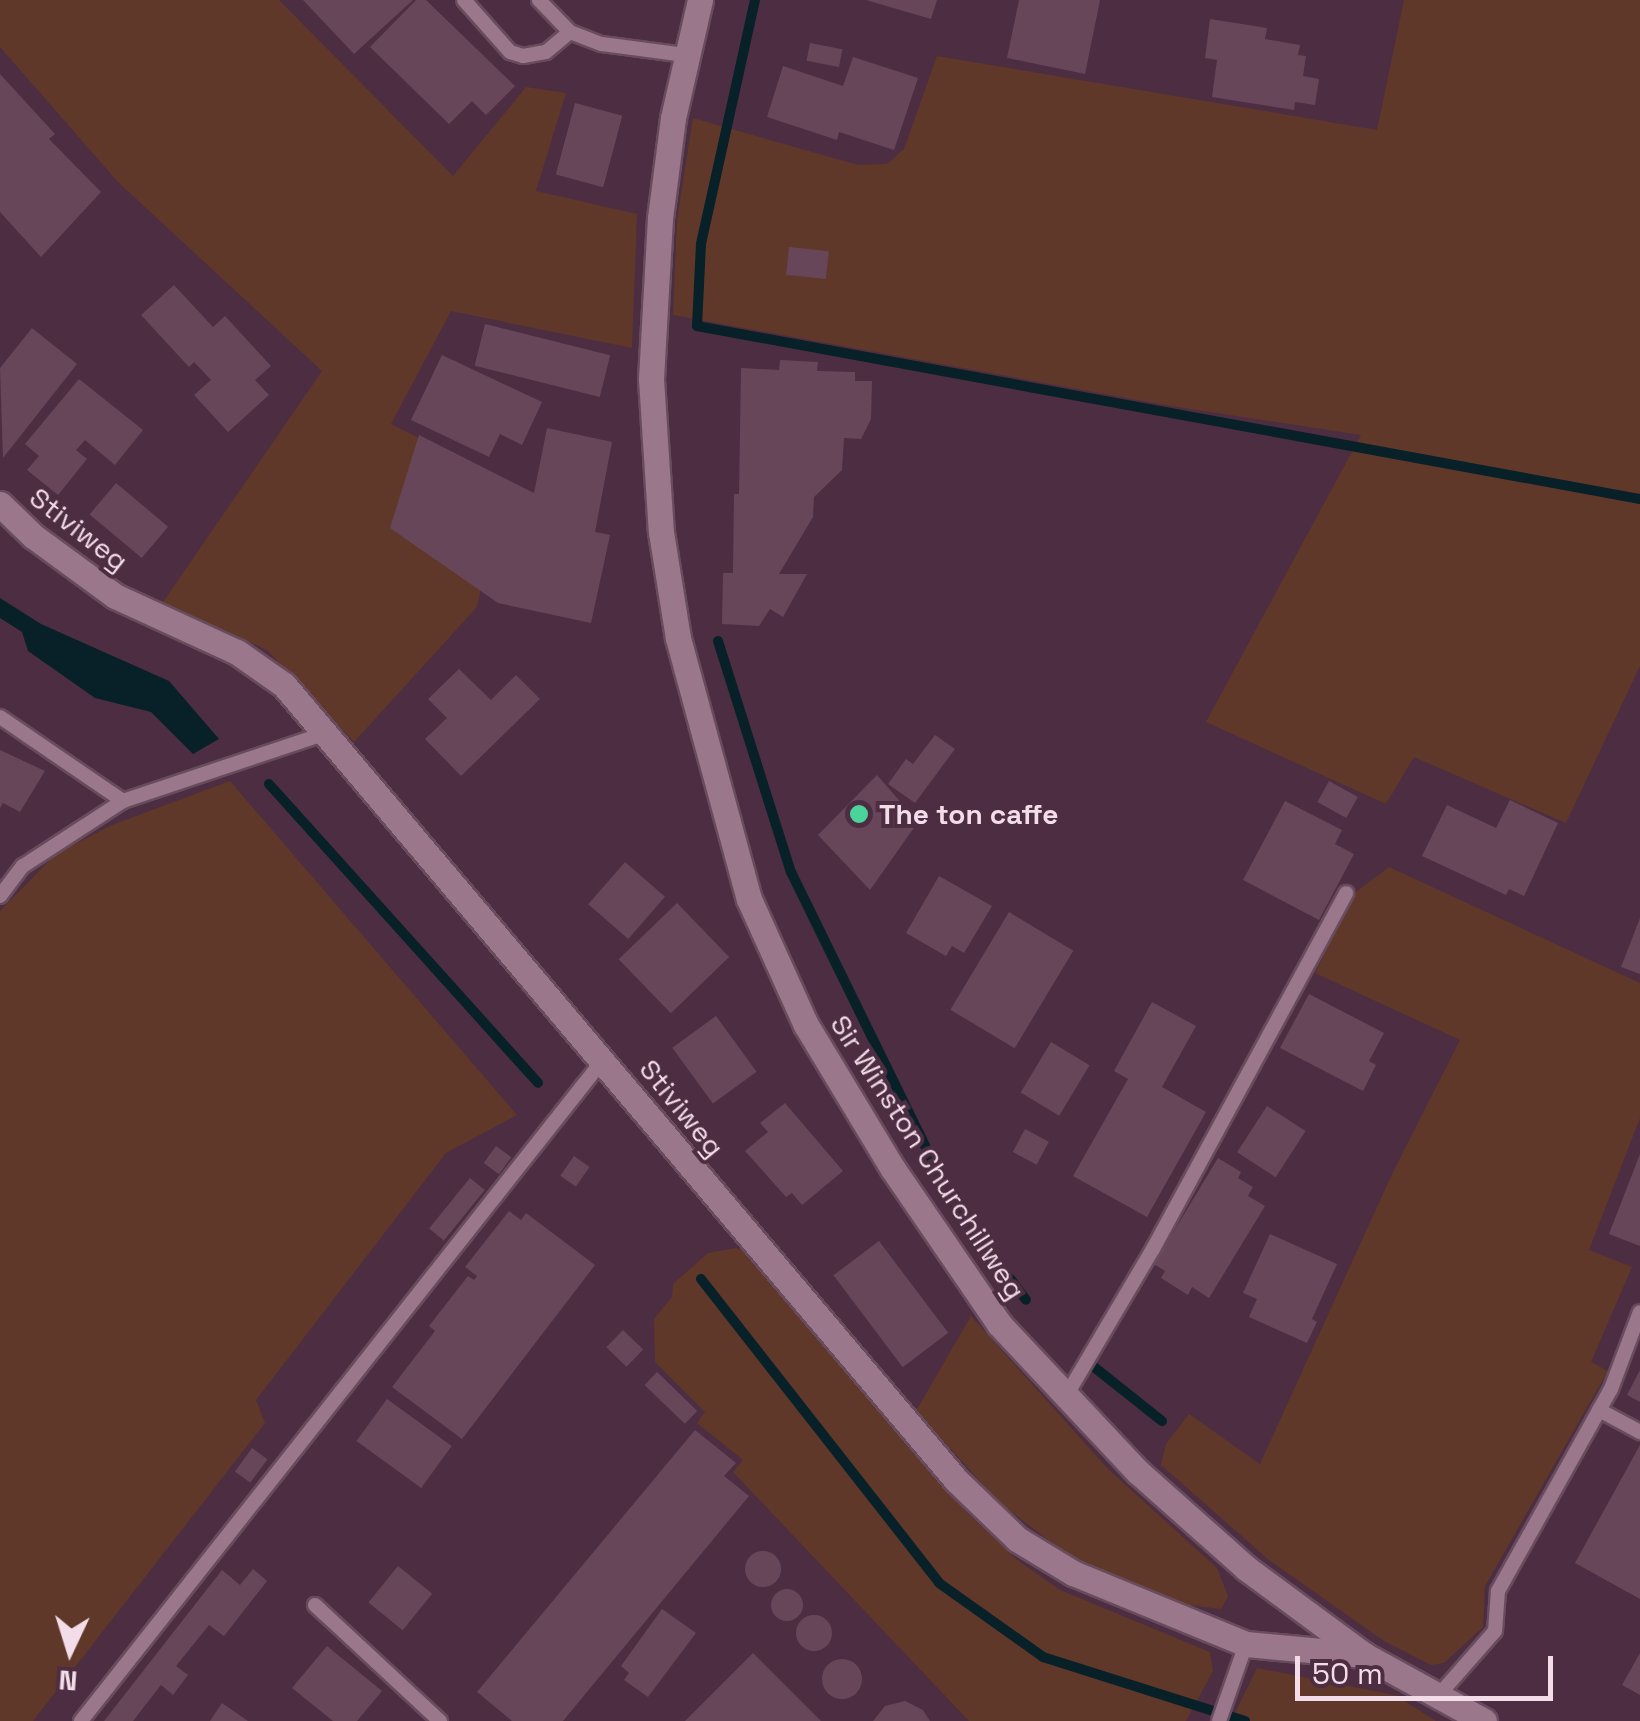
<!DOCTYPE html>
<style>
body{margin:0}
#map{position:relative;width:1640px;height:1721px;overflow:hidden;background:#4d2d41;font-family:"Space Grotesk",sans-serif}
div>[style]{position:absolute}
[style*='--x']{left:calc(var(--x)*1px);top:calc(var(--y)*1px);width:calc(var(--w)*1px);rotate:calc(var(--a)*1deg)}
.green>*{inset:0;background:#5f3829}
.water>*{inset:0;background:#082129}
.stream>*{height:10px;margin:-5px;padding:0 5px;transform-origin:5px;border-radius:5px;background:#082129}
.building>*{inset:0;background:#68465a;transform-origin:0 0}
.round{border-radius:50%}
.roads{filter:drop-shadow(2px 0 #684c5d) drop-shadow(-2px 0 #684c5d) drop-shadow(0 2px #684c5d) drop-shadow(0 -2px #684c5d)}
.lane>*{height:14px;margin:-7px;padding:0 7px;transform-origin:7px;border-radius:7px;background:#9b778c}
.street>*{height:25px;margin:-12.5px;padding:0 12.5px;transform-origin:12.5px;border-radius:12.5px;background:#9b778c}
.secondary>*{height:25px;margin:-12.5px;padding:0 12.5px;transform-origin:12.5px;border-radius:12.5px;background:#9b778c}
.dots>*{width:28px;height:28px;translate:-50% -50%;box-sizing:border-box;border:5px solid #4d2d41;border-radius:50%}
span{translate:-50% -50%;white-space:nowrap;text-align:center;line-height:1.15;-webkit-text-stroke:8px #4d2d41;paint-order:stroke}
.street-label{font-size:28px;color:#f2dde9}
.poi-label{font-size:28px;color:#f2dde9;font-weight:700}
.left{translate:0 -50%;text-align:left}
.north{position:absolute;left:20px;top:1601px;width:100px;height:100px;-webkit-text-stroke:8px #4d2d41;paint-order:stroke;rotate:184deg;font-size:28px;font-weight:700;line-height:40px;text-align:center;color:#f2dde9}
.north::after{content:'';display:block;margin:auto;width:35px;height:45px;background:#f2dde9;clip-path:polygon(50% 0,100% 100%,50% 72%,0 100%)}
.scale{position:absolute;left:1295px;top:1656px;width:258px;height:45px;box-sizing:border-box;border:5px solid #f2dde9;border-top:0;padding-left:12px;font-size:30px;line-height:35px;white-space:nowrap;color:#f2dde9;-webkit-text-stroke:8px #4d2d41;paint-order:stroke}
</style>
<div id="map">
<div class="green">
<div style="clip-path:polygon(0 0,279px 0,453px 176px,526px 87px,566px 93px,536px 191px,637px 214px,632px 348px,451px 311px,391px 424px,504px 480px,477px 607px,354px 742px,267px 650px,163px 602px,322px 371px,118px 182px,0 47px)"></div>
<div style="clip-path:polygon(1404px 0,1640px 0,1640px 666px,1566px 823px,1414px 757px,1386px 804px,1206px 722px,1361px 435px,1165px 405px,673px 315px,677px 220px,693px 118px,858px 165px,887px 164px,904px 149px,937px 56px,1377px 130px)"></div>
<div style="clip-path:polygon(230px 781px,517px 1115px,446px 1153px,256px 1400px,265px 1423px,33px 1721px,0 1721px,0 911px,56px 854px,112px 825px)"></div>
<div style="clip-path:polygon(1389px 867px,1640px 983px,1640px 1118px,1589px 1250px,1632px 1267px,1591px 1362px,1608px 1371px,1485px 1586px,1483px 1627px,1444px 1663px,1431px 1665px,1384px 1641px,1269px 1560px,1161px 1465px,1166px 1444px,1189px 1414px,1260px 1464px,1393px 1172px,1460px 1040px,1315px 973px,1356px 892px)"></div>
<div style="clip-path:polygon(736px 1248px,746px 1252px,966px 1512px,1016px 1559px,1060px 1590px,1210px 1652px,1213px 1671px,1186px 1721px,969px 1721px,733px 1472px,743px 1460px,697px 1423px,705px 1412px,655px 1362px,654px 1319px,672px 1297px,673px 1284px,708px 1253px)"></div>
<div style="clip-path:polygon(971px 1316px,1108px 1469px,1217px 1568px,1228px 1596px,1221px 1609px,1181px 1604px,1068px 1555px,1000px 1503px,916px 1411px)"></div>
<div style="clip-path:polygon(1257px 1668px,1395px 1695px,1436px 1721px,1231px 1721px)"></div>
</div>
<div class="water">
<div style="clip-path:polygon(0 598px,41px 624px,169px 681px,219px 739px,193px 754px,151px 712px,95px 698px,28px 651px,22px 632px,0 618px)"></div>
</div>
<div class="stream">
<div style="--x:755;--y:0;--w:250;--a:102.5"></div>
<div style="--x:701;--y:244;--w:82;--a:92.8"></div>
<div style="--x:697;--y:326;--w:959;--a:10.4"></div>
<div style="--x:718;--y:641;--w:242;--a:72.5"></div>
<div style="--x:791;--y:872;--w:368;--a:63.9"></div>
<div style="--x:953;--y:1202;--w:122;--a:53.3"></div>
<div style="--x:269;--y:784;--w:402;--a:48"></div>
<div style="--x:701;--y:1279;--w:386;--a:51.9"></div>
<div style="--x:939;--y:1583;--w:128;--a:35.4"></div>
<div style="--x:1043;--y:1657;--w:212;--a:17.6"></div>
<div style="--x:1094;--y:1367;--w:87;--a:38.5"></div>
</div>
<div class="building">
<div style="clip-path:polygon(303px 0,413px 0,354px 54px)"></div>
<div style="clip-path:polygon(416px 0,426px 0,515px 86px,486px 115px,472px 101px,449px 124px,370px 47px)"></div>
<div style="clip-path:polygon(866px 0,937px 0,931px 19px)"></div>
<div style="clip-path:polygon(1019px 0,1100px 0,1085px 74px,1007px 58px)"></div>
<div style="clip-path:polygon(1210px 19px,1267px 28px,1265px 39px,1300px 45px,1298px 55px,1306px 56px,1303px 76px,1319px 79px,1315px 105px,1295px 102px,1294px 110px,1212px 97px,1217px 60px,1205px 58px)"></div>
<div style="left:810px;top:43px;width:33px;height:18px;rotate:11deg"></div>
<div style="clip-path:polygon(853px 57px,918px 78px,894px 150px,839px 132px,837px 140px,767px 117px,783px 66px,843px 86px)"></div>
<div style="clip-path:polygon(0 74px,55px 134px,49px 139px,101px 192px,41px 257px,0 212px)"></div>
<div style="left:575px;top:103px;width:49px;height:74px;rotate:15deg"></div>
<div style="left:789px;top:247px;width:40px;height:28px;rotate:6deg"></div>
<div style="clip-path:polygon(174px 285px,213px 327px,225px 316px,271px 366px,255px 380px,269px 395px,228px 432px,194px 395px,211px 380px,194px 362px,189px 367px,141px 315px)"></div>
<div style="left:485px;top:324px;width:129px;height:43px;rotate:14deg"></div>
<div style="clip-path:polygon(32px 328px,77px 364px,3px 458px,0 368px)"></div>
<div style="clip-path:polygon(442px 355px,542px 402px,522px 445px,500px 434px,489px 457px,411px 420px)"></div>
<div style="clip-path:polygon(780px 360px,818px 362px,817px 371px,855px 372px,855px 381px,872px 381px,871px 419px,861px 439px,844px 438px,842px 470px,814px 497px,813px 517px,779px 574px,807px 574px,783px 617px,770px 609px,759px 626px,722px 624px,723px 573px,733px 573px,734px 494px,739px 494px,741px 368px,779px 370px)"></div>
<div style="clip-path:polygon(79px 379px,143px 430px,115px 465px,85px 440px,76px 450px,87px 459px,58px 495px,27px 470px,39px 456px,25px 444px)"></div>
<div style="clip-path:polygon(547px 428px,612px 442px,595px 532px,610px 535px,591px 623px,498px 603px,390px 528px,419px 435px,534px 493px)"></div>
<div style="left:116px;top:483px;width:68px;height:41px;rotate:40deg"></div>
<div style="clip-path:polygon(459px 669px,491px 700px,516px 675px,540px 699px,461px 776px,425px 739px,447px 718px,428px 699px)"></div>
<div style="clip-path:polygon(935px 735px,955px 749px,915px 803px,888px 784px,906px 759px,913px 764px)"></div>
<div style="clip-path:polygon(0 750px,45px 771px,20px 812px,3px 803px,0 808px)"></div>
<div style="clip-path:polygon(877px 775px,918px 822px,870px 890px,818px 835px)"></div>
<div style="left:1329px;top:781px;width:33px;height:24px;rotate:29deg"></div>
<div style="clip-path:polygon(1510px 800px,1558px 823px,1524px 896px,1509px 889px,1506px 895px,1422px 856px,1447px 805px,1496px 828px)"></div>
<div style="clip-path:polygon(1285px 801px,1342px 830px,1335px 844px,1354px 854px,1319px 920px,1243px 880px)"></div>
<div style="left:625px;top:862px;width:53px;height:56px;rotate:41deg"></div>
<div style="clip-path:polygon(939px 876px,992px 906px,964px 953px,952px 946px,946px 956px,906px 933px)"></div>
<div style="left:677px;top:903px;width:75px;height:81px;rotate:46deg"></div>
<div style="left:1009px;top:912px;width:75px;height:114px;rotate:31deg"></div>
<div style="clip-path:polygon(1640px 918px,1640px 974px,1621px 967px)"></div>
<div style="clip-path:polygon(1309px 994px,1384px 1033px,1369px 1061px,1376px 1065px,1363px 1091px,1280px 1048px)"></div>
<div style="clip-path:polygon(1152px 1002px,1196px 1026px,1162px 1087px,1206px 1112px,1147px 1217px,1073px 1176px,1128px 1079px,1114px 1071px)"></div>
<div style="left:716px;top:1016px;width:69px;height:54px;rotate:54deg"></div>
<div style="left:1051px;top:1042px;width:45px;height:59px;rotate:31deg"></div>
<div style="clip-path:polygon(785px 1103px,843px 1171px,802px 1205px,792px 1193px,786px 1197px,745px 1151px,768px 1132px,760px 1123px)"></div>
<div style="left:1267px;top:1106px;width:46px;height:55px;rotate:33deg"></div>
<div style="left:1025px;top:1129px;width:27px;height:26px;rotate:28deg"></div>
<div style="left:496px;top:1146px;width:19px;height:21px;rotate:36deg"></div>
<div style="clip-path:polygon(1640px 1154px,1640px 1246px,1609px 1234px)"></div>
<div style="left:574px;top:1156px;width:19px;height:24px;rotate:35deg"></div>
<div style="clip-path:polygon(1218px 1158px,1241px 1172px,1238px 1178px,1253px 1187px,1248px 1196px,1265px 1206px,1209px 1298px,1192px 1287px,1188px 1295px,1161px 1278px,1165px 1271px,1154px 1264px)"></div>
<div style="left:470px;top:1178px;width:19px;height:65px;rotate:39deg"></div>
<div style="clip-path:polygon(509px 1211px,521px 1220px,526px 1213px,595px 1265px,462px 1439px,392px 1387px,435px 1331px,429px 1326px,468px 1276px,474px 1280px,477px 1276px,465px 1267px)"></div>
<div style="clip-path:polygon(1270px 1234px,1337px 1264px,1312px 1319px,1317px 1322px,1307px 1343px,1249px 1317px,1257px 1299px,1243px 1293px)"></div>
<div style="left:879px;top:1241px;width:115px;height:57px;rotate:53deg"></div>
<div style="left:623px;top:1330px;width:28px;height:24px;rotate:44deg"></div>
<div style="clip-path:polygon(1640px 1370px,1640px 1402px,1627px 1395px)"></div>
<div style="left:657px;top:1372px;width:56px;height:18px;rotate:44deg"></div>
<div style="left:387px;top:1399px;width:80px;height:52px;rotate:36deg"></div>
<div style="clip-path:polygon(695px 1430px,736px 1463px,724px 1476px,749px 1496px,563px 1721px,512px 1721px,477px 1692px)"></div>
<div style="clip-path:polygon(1640px 1445px,1640px 1599px,1575px 1563px)"></div>
<div style="left:252px;top:1448px;width:19px;height:29px;rotate:36deg"></div>
<div class="round" style="left:745px;top:1551px;width:36px;height:36px"></div>
<div style="left:398px;top:1566px;width:44px;height:47px;rotate:39deg"></div>
<div style="clip-path:polygon(253px 1569px,267px 1581px,224px 1636px,209px 1625px,176px 1666px,188px 1675px,173px 1695px,161px 1685px,133px 1721px,104px 1721px,222px 1570px,240px 1585px)"></div>
<div class="round" style="left:771px;top:1589px;width:32px;height:32px"></div>
<div style="clip-path:polygon(662px 1609px,696px 1633px,648px 1697px,624px 1680px,629px 1673px,621px 1666px)"></div>
<div class="round" style="left:796px;top:1615px;width:36px;height:36px"></div>
<div style="clip-path:polygon(327px 1646px,382px 1691px,357px 1721px,333px 1721px,292px 1688px)"></div>
<div style="clip-path:polygon(753px 1653px,821px 1721px,685px 1721px)"></div>
<div style="clip-path:polygon(1640px 1653px,1640px 1695px,1622px 1685px)"></div>
<div class="round" style="left:822px;top:1659px;width:40px;height:40px"></div>
<div style="clip-path:polygon(905px 1701px,923px 1710px,930px 1721px,873px 1721px,885px 1706px)"></div>
<div style="clip-path:polygon(222px 1703px,248px 1721px,210px 1721px)"></div>
</div>
<div class="roads">
<div class="lane">
<div style="--x:464;--y:0;--w:69;--a:48.5"></div>
<div style="--x:510;--y:52;--w:14;--a:17"></div>
<div style="--x:523;--y:56;--w:23;--a:-10"></div>
<div style="--x:546;--y:52;--w:31;--a:-40"></div>
<div style="--x:539;--y:0;--w:45;--a:45.9"></div>
<div style="--x:570;--y:32;--w:34;--a:21"></div>
<div style="--x:602;--y:44;--w:84;--a:7.5"></div>
<div style="--x:0;--y:717;--w:149;--a:34.3"></div>
<div style="--x:0;--y:896;--w:38;--a:-53"></div>
<div style="--x:23;--y:866;--w:119;--a:-33"></div>
<div style="--x:123;--y:801;--w:211;--a:-18.5"></div>
<div style="--x:1066;--y:1396;--w:171;--a:-59.4"></div>
<div style="--x:1153;--y:1249;--w:405;--a:-61.5"></div>
<div style="--x:1599;--y:1410;--w:47;--a:28.2"></div>
<div style="--x:315;--y:1605;--w:171;--a:42.9"></div>
<div style="--x:1438;--y:1696;--w:86;--a:-48.8"></div>
<div style="--x:1495;--y:1631;--w:40;--a:-85.7"></div>
<div style="--x:1498;--y:1591;--w:231;--a:-60.8"></div>
<div style="--x:1611;--y:1389;--w:82;--a:-69.4"></div>
<div style="--x:81;--y:1721;--w:842;--a:-51.7"></div>
<div style="--x:1219;--y:1721;--w:82;--a:-70.7"></div>
</div>
<div class="street">
<div style="--x:0;--y:504;--w:46;--a:44.1"></div>
<div style="--x:33;--y:536;--w:102;--a:36.2"></div>
<div style="--x:115;--y:596;--w:134;--a:24.7"></div>
<div style="--x:237;--y:652;--w:57;--a:35.1"></div>
<div style="--x:284;--y:685;--w:1041;--a:49.79"></div>
<div style="--x:956;--y:1480;--w:85;--a:44"></div>
<div style="--x:1017;--y:1539;--w:66;--a:31.3"></div>
<div style="--x:1073;--y:1573;--w:187;--a:22.3"></div>
<div style="--x:1246;--y:1644;--w:119;--a:5.3"></div>
</div>
<div class="secondary">
<div style="--x:700;--y:0;--w:121;--a:102.9"></div>
<div style="--x:673;--y:118;--w:101;--a:97.4"></div>
<div style="--x:660;--y:218;--w:161;--a:93.2"></div>
<div style="--x:651;--y:379;--w:153;--a:86.3"></div>
<div style="--x:661;--y:532;--w:107;--a:80.9"></div>
<div style="--x:678;--y:638;--w:270;--a:74.8"></div>
<div style="--x:749;--y:899;--w:138;--a:65.7"></div>
<div style="--x:806;--y:1025;--w:168;--a:58.9"></div>
<div style="--x:893;--y:1169;--w:188;--a:55.6"></div>
<div style="--x:999;--y:1324;--w:203;--a:46.8"></div>
<div style="--x:1138;--y:1472;--w:144;--a:41.6"></div>
<div style="--x:1246;--y:1568;--w:147;--a:36.4"></div>
<div style="--x:1364;--y:1655;--w:137;--a:28.8"></div>
</div>
</div>
<div class="dots">
<div style="left:859px;top:814px;background:#4ad49c"></div>
</div>
<div class="street-label">
<span style="left:79px;top:529px;rotate:38deg">Stiviweg</span>
<span style="left:682px;top:1108px;rotate:51deg">Stiviweg</span>
<span style="left:928px;top:1157px;rotate:57deg">Sir Winston Churchillweg</span>
</div>
<div class="poi-label">
<span class="left" style="left:879px;top:814px">The ton caffe</span>
</div>
<div class="north">N</div>
<div class="scale">50 m</div>
</div>
